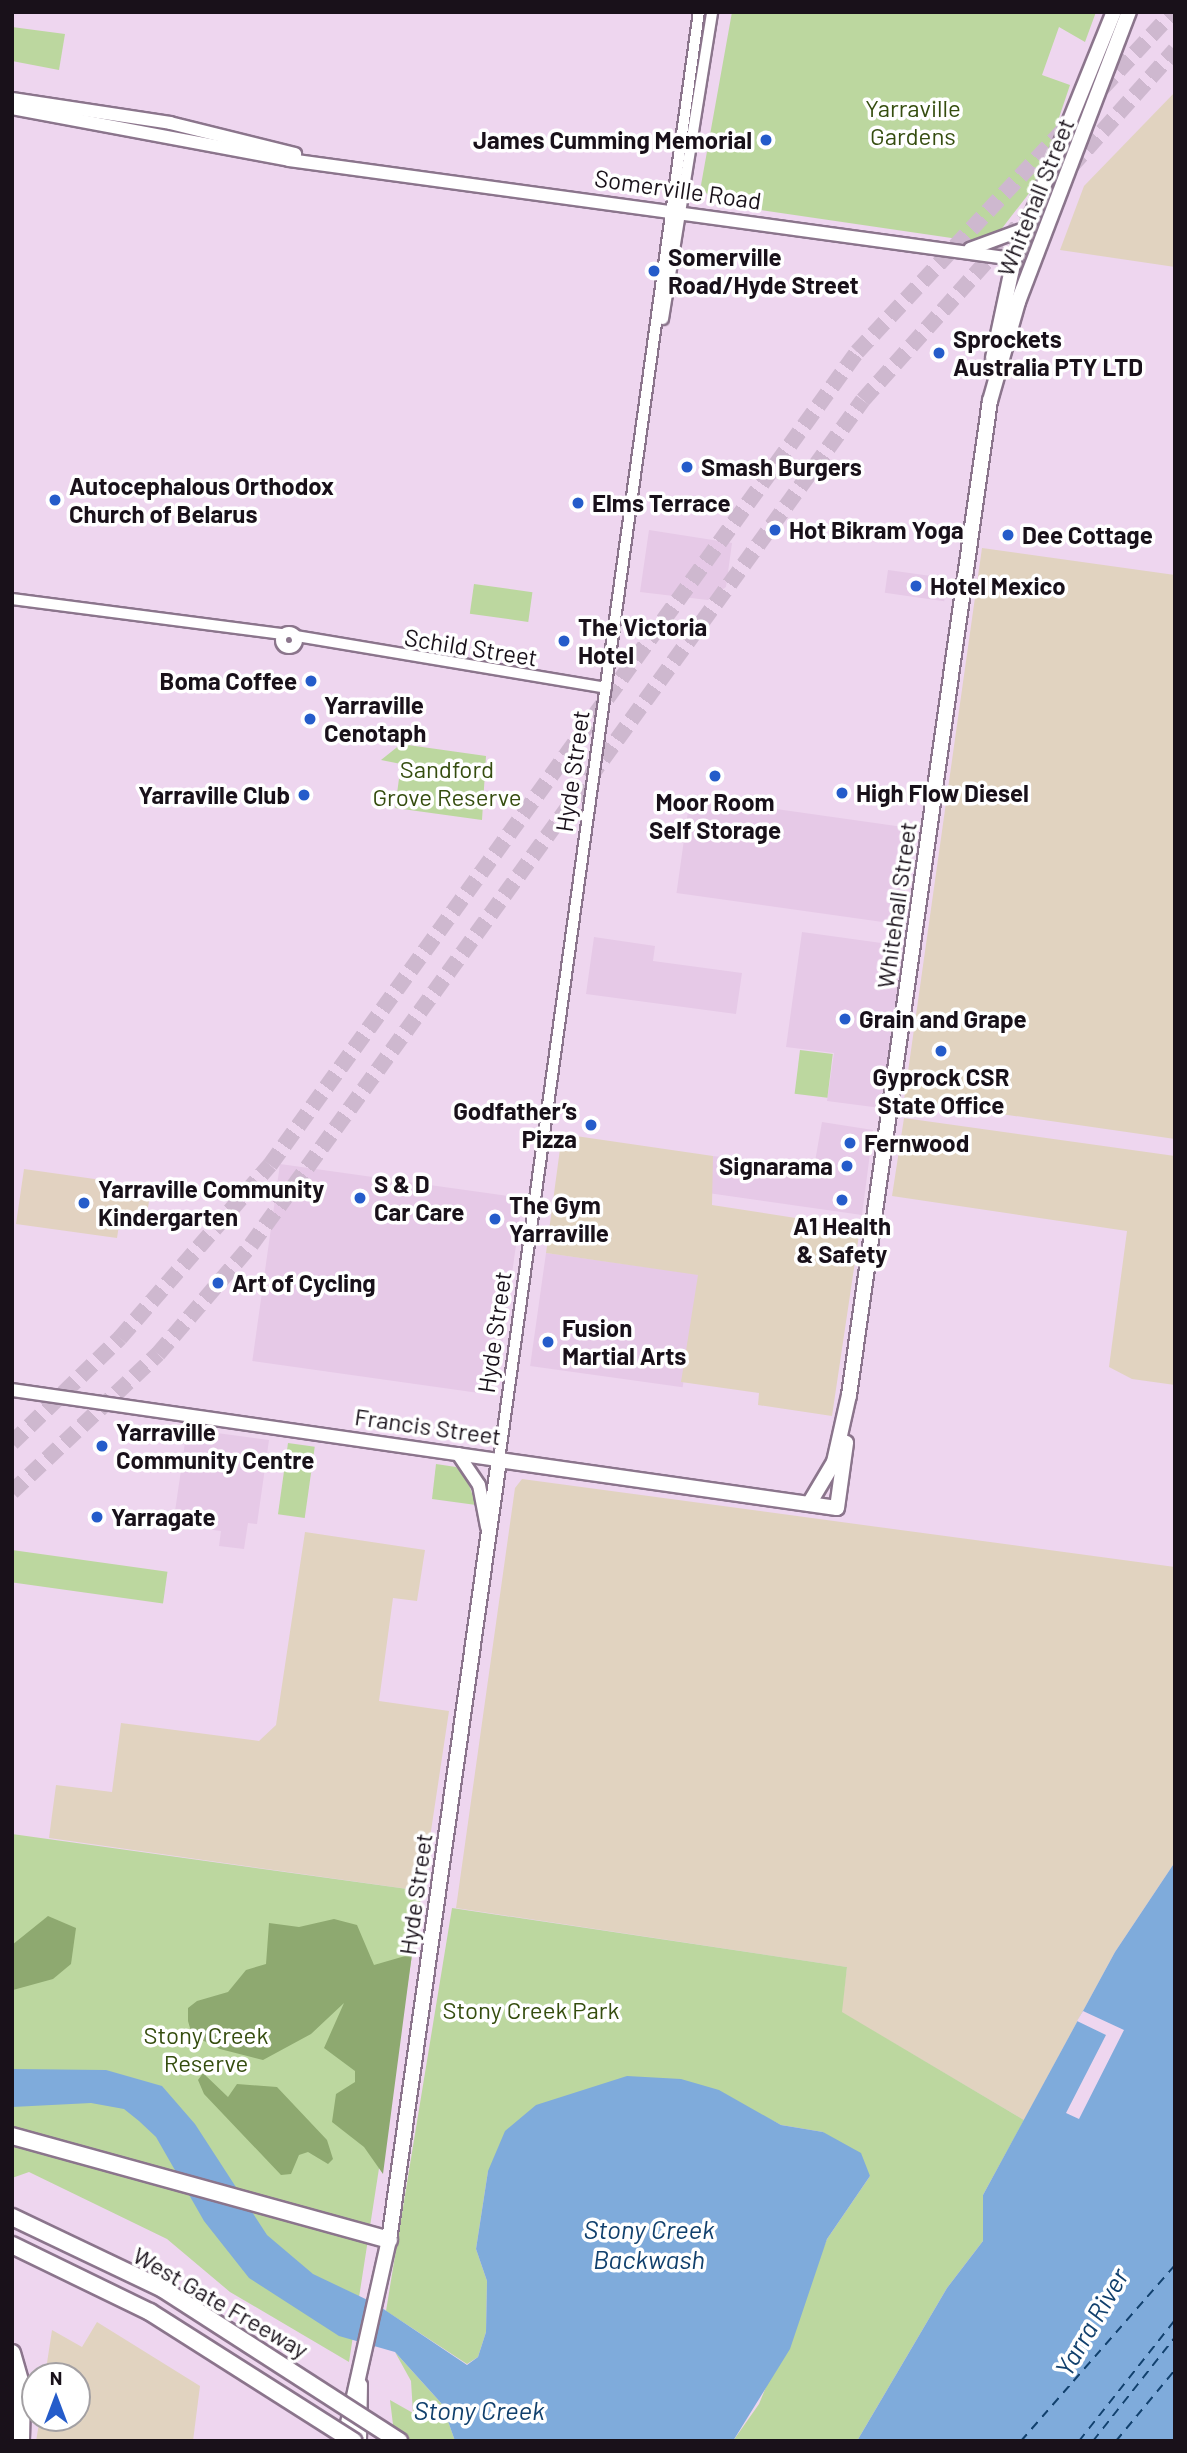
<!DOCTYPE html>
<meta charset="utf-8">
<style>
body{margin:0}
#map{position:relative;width:1187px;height:2453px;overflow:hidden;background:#eed6ef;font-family:Barlow,sans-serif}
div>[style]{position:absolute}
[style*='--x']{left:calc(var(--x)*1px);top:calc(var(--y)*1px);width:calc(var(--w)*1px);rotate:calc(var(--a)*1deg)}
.built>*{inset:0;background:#e6c9e7;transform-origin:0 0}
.industrial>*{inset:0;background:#e1d3c0}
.education>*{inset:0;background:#e2d2c1}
.green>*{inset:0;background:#bcd79f;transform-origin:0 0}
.forest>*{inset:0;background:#8ea970}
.water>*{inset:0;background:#7fabdb}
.pier>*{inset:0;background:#eed6ef}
.ferry>*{height:2px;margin-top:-1px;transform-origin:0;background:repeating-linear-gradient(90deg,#11406d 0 9px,transparent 0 16px)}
.motorway-tunnel>*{height:16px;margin-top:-8px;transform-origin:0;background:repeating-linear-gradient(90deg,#ceb8cf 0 16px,transparent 0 24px)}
.roads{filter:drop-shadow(2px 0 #8b758c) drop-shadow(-2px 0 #8b758c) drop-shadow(0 2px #8b758c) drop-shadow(0 -2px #8b758c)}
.tertiary>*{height:10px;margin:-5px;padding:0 5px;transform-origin:5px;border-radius:5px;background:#fff}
.tertiary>.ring{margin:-5px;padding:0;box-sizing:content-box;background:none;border:10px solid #fff;border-radius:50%}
.secondary>*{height:12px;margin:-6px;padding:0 6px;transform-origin:6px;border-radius:6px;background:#fff}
.primary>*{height:14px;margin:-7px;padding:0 7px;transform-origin:7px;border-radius:7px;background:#fff}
.motorway>*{height:16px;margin:-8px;padding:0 8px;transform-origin:8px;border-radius:8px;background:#fff}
.bridges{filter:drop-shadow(2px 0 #8b758c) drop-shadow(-2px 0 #8b758c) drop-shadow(0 2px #8b758c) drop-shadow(0 -2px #8b758c)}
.motorway-bridge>*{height:16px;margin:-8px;padding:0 8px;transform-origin:8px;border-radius:8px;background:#fff}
.dots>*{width:19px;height:19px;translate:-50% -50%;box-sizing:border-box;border:4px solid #fff;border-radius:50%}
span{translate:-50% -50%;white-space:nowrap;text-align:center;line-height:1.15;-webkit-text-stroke:7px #fff;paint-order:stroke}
.park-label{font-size:24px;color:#354d0f}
.poi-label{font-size:24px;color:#19111a;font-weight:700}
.right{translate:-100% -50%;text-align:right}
.left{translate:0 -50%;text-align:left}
.street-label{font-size:24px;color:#19111a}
.water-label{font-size:26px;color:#11406d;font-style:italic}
.frame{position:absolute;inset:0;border:14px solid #19111a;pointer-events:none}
.north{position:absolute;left:21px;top:2362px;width:70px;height:70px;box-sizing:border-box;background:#fff;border:2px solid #a3a0a3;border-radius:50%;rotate:0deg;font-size:19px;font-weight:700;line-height:28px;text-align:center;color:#19111a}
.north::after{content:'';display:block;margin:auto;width:24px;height:32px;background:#255cca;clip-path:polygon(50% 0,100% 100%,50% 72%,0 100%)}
</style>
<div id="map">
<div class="built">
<div style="clip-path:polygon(649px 530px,732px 543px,726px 587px,708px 600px,640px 592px)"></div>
<div style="left:888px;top:570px;width:60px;height:23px;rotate:8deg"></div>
<div style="left:690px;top:797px;width:226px;height:97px;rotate:8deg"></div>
<div style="clip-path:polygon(802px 932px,903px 946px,881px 1108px,827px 1101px,834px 1053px,786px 1047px)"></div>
<div style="clip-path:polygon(594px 937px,655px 946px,653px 961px,742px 973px,736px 1014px,586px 994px)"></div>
<div style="clip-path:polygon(822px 1122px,873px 1130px,862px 1215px,708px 1193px,713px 1156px,814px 1167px)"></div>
<div style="left:280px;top:1164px;width:245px;height:199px;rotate:8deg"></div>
<div style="left:546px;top:1253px;width:154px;height:114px;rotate:8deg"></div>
<div style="clip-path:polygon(187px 1429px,269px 1440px,257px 1524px,248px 1523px,244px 1549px,219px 1546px,221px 1531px,173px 1525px)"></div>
</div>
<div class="industrial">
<div style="clip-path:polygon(1175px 92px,1175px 267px,1060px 250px,1084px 186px)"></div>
<div style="clip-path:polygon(982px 548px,1175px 575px,1175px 1139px,904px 1100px)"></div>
<div style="clip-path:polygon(904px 1118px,1175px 1156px,1175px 1385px,1132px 1379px,1109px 1367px,1127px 1231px,892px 1196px)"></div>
<div style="clip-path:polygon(562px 1134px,713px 1156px,712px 1205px,860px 1228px,832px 1416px,758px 1405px,759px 1393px,681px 1382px,698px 1275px,546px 1253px)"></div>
<div style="clip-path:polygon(522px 1479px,1175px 1567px,1175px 1862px,1115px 1952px,1024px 2120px,841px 2012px,847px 1967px,456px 1908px,515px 1488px)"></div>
<div style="clip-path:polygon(305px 1532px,425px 1550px,417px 1601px,393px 1598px,379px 1701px,449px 1711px,422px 1891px,49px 1838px,56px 1785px,112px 1792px,121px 1723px,259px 1741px,276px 1725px)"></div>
<div style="clip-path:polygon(97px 2322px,200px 2386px,193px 2441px,36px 2441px,40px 2418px,77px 2418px,77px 2376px,45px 2376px,52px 2330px,82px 2347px)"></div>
</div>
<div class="education">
<div style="clip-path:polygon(24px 1169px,151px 1187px,146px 1222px,120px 1219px,117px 1238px,16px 1224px)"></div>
</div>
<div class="green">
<div style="clip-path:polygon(732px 12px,1096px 12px,1085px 42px,1059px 27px,1042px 75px,1070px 85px,1037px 183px,993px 240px,972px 241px,713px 203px,701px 185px)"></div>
<div style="clip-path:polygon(12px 27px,65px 34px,59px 70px,12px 61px)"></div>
<div style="left:474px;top:584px;width:59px;height:30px;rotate:8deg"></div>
<div style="clip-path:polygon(401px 744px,486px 756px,482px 820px,395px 808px,401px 764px,381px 760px)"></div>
<div style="left:800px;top:1050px;width:33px;height:44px;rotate:7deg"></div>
<div style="left:288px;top:1443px;width:27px;height:72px;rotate:8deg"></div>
<div style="clip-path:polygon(436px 1464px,456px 1467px,467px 1479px,476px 1505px,432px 1499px)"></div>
<div style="left:12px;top:1550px;width:157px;height:32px;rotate:8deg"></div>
<div style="clip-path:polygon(12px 1834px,422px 1891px,349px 2362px,230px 2292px,167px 2239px,29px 2172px,12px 2178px)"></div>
<div style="clip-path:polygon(452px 1908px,847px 1967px,842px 2012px,1024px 2120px,983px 2195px,983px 2241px,947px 2288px,857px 2441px,733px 2441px,759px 2404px,827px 2239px,870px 2176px,823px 2132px,781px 2125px,750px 2109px,488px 2171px,476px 2249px,487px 2281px,486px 2332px,478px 2357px,467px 2364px,386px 2311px)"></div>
<div style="clip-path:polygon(395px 2352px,442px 2404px,455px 2441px,395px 2441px,390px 2400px,413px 2413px,411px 2381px)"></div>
</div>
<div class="forest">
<div style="clip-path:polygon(48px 1916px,76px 1928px,71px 1964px,53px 1979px,13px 1990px,12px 1945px)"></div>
<div style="clip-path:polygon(334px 1919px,357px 1925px,374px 1965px,412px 1954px,383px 2174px,364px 2147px,332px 2122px,336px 2094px,355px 2082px,355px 2071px,324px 2048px,344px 2003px,311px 2034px,263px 2060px,220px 2049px,192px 2035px,188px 2021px,188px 2008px,197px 2001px,228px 1992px,246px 1970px,266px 1964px,269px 1923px,299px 1927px)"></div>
<div style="clip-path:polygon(203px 2073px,228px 2097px,237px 2084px,277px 2087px,327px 2140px,333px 2159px,328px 2164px,308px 2152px,299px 2155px,291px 2174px,281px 2175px,204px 2094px,198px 2080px)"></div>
</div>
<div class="water">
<div style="clip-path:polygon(1175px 1862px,1175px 2441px,857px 2441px,947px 2288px,983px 2241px,983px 2195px,1115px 1952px)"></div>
<div style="clip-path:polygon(12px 2069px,106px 2070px,162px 2086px,195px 2124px,267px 2235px,313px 2274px,376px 2304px,467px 2365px,478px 2357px,486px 2332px,487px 2281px,476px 2249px,488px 2171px,505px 2131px,536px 2105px,627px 2076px,681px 2079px,719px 2090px,781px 2125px,823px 2132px,861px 2153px,870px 2176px,827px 2239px,790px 2349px,733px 2441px,455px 2441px,442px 2404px,395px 2352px,339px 2336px,249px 2278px,204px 2221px,156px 2137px,139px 2121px,124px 2109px,91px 2103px,12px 2107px)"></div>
</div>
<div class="pier">
<div style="clip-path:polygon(1083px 2011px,1124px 2030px,1079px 2119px,1066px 2113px,1106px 2035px,1077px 2021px)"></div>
</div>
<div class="ferry">
<div style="--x:1021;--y:2441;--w:234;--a:-48.8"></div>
<div style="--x:1079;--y:2441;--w:154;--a:-51.6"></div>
<div style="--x:1093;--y:2441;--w:132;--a:-51.7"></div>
<div style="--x:1116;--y:2441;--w:92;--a:-50.3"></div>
</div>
<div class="motorway-tunnel">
<div style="--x:12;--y:1443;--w:151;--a:-44.2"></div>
<div style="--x:120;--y:1338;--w:229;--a:-49.1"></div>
<div style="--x:270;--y:1165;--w:1003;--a:-54.17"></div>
<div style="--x:857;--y:352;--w:464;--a:-47.1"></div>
<div style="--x:12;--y:1492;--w:201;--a:-43.4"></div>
<div style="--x:158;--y:1354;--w:143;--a:-49.5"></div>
<div style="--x:251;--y:1245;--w:1043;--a:-54.09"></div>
<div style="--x:863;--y:400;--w:469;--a:-48.3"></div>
</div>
<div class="roads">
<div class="tertiary">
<div style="--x:663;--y:319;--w:311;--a:-80.9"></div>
<div style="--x:12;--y:599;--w:273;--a:7.4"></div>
<div class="ring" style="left:281px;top:632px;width:6px;height:6px"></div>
<div style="--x:296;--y:636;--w:314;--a:9.5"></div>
<div style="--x:499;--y:1460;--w:1462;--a:-82.14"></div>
</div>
<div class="secondary">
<div style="--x:12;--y:99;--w:160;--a:8.6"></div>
<div style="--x:170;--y:123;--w:129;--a:13.9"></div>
<div style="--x:12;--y:108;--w:282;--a:10.6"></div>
<div style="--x:289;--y:160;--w:732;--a:7.78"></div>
<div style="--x:970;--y:249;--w:61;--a:-20.2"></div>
<div style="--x:12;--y:1390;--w:492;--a:8.2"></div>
<div style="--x:458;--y:1454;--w:37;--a:56"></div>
<div style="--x:479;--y:1485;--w:43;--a:79.2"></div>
</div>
<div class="primary">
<div style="--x:993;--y:358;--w:101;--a:-78"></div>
<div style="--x:1014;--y:259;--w:266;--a:-68"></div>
<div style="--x:809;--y:1504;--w:49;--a:-59.2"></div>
<div style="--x:834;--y:1462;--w:69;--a:-77.4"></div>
<div style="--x:849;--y:1395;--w:1004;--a:-81.93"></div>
<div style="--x:990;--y:401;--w:103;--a:-74.2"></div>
<div style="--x:1018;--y:302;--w:311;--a:-69.1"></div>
<div style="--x:344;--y:2441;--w:206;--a:-77.4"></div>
<div style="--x:389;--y:2240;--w:788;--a:-81.97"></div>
<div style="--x:499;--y:1460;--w:341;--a:8.1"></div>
<div style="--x:837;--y:1508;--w:66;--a:-82.1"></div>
<div style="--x:359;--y:2441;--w:56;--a:-89"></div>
</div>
<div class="motorway">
<div style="--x:12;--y:2136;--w:391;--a:15.4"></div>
<div style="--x:12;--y:2353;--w:37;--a:74"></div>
<div style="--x:22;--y:2389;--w:52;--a:91.1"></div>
</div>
</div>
<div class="bridges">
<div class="motorway-bridge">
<div style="--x:12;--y:2217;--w:167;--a:25.5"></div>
<div style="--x:163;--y:2289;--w:281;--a:32.8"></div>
<div style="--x:12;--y:2245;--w:153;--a:25.9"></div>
<div style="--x:150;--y:2312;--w:241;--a:32.4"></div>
</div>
</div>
<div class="dots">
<div style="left:766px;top:140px;background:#255cca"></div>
<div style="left:654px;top:271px;background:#255cca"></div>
<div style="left:939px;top:353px;background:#255cca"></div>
<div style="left:687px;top:467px;background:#255cca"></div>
<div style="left:55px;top:500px;background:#255cca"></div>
<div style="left:578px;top:503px;background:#255cca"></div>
<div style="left:775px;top:530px;background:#255cca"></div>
<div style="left:1008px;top:535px;background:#255cca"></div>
<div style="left:916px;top:586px;background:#255cca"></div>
<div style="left:564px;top:641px;background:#255cca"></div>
<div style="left:311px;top:681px;background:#255cca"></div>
<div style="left:310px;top:719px;background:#255cca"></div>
<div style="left:715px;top:776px;background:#255cca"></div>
<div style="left:842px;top:793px;background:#255cca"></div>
<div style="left:304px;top:795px;background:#255cca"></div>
<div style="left:845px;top:1019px;background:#255cca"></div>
<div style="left:941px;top:1051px;background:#255cca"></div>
<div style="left:591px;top:1125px;background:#255cca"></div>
<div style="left:850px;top:1143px;background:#255cca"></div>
<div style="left:847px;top:1166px;background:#255cca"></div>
<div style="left:360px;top:1198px;background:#255cca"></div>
<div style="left:842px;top:1200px;background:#255cca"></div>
<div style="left:84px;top:1203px;background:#255cca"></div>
<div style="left:495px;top:1219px;background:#255cca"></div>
<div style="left:218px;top:1283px;background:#255cca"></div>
<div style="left:548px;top:1342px;background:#255cca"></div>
<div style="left:102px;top:1446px;background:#255cca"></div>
<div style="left:97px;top:1517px;background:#255cca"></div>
</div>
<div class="park-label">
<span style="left:913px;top:122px">Yarraville<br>Gardens</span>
<span style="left:447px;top:783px">Sandford<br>Grove Reserve</span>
<span style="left:531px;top:2010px">Stony Creek Park</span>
<span style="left:206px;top:2049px">Stony Creek<br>Reserve</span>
</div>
<div class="poi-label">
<span class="right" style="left:752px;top:140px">James Cumming Memorial</span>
<span class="left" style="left:668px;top:271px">Somerville<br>Road/Hyde Street</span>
<span class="left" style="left:953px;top:353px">Sprockets<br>Australia PTY LTD</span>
<span class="left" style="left:701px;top:467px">Smash Burgers</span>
<span class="left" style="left:69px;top:500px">Autocephalous Orthodox<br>Church of Belarus</span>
<span class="left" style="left:592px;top:503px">Elms Terrace</span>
<span class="left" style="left:789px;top:530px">Hot Bikram Yoga</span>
<span class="left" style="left:1022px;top:535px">Dee Cottage</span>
<span class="left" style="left:930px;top:586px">Hotel Mexico</span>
<span class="left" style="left:578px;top:641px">The Victoria<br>Hotel</span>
<span class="right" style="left:297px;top:681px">Boma Coffee</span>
<span class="left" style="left:324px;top:719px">Yarraville<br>Cenotaph</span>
<span class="left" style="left:856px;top:793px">High Flow Diesel</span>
<span class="right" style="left:290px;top:795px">Yarraville Club</span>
<span style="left:715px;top:816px">Moor Room<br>Self Storage</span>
<span class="left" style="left:859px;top:1019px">Grain and Grape</span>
<span style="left:941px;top:1091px">Gyprock CSR<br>State Office</span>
<span class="right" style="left:577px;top:1125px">Godfather’s<br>Pizza</span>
<span class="left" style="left:864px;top:1143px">Fernwood</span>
<span class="right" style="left:833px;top:1166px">Signarama</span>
<span class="left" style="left:374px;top:1198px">S &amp; D<br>Car Care</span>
<span class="left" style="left:98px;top:1203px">Yarraville Community<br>Kindergarten</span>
<span class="left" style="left:509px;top:1219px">The Gym<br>Yarraville</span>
<span style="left:842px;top:1240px">A1 Health<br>&amp; Safety</span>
<span class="left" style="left:232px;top:1283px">Art of Cycling</span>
<span class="left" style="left:562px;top:1342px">Fusion<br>Martial Arts</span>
<span class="left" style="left:116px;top:1446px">Yarraville<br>Community Centre</span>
<span class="left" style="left:111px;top:1517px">Yarragate</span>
</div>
<div class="street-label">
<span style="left:678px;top:189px;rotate:8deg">Somerville Road</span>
<span style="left:1035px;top:197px;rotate:-68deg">Whitehall Street</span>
<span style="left:471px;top:647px;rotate:9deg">Schild Street</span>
<span style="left:572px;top:771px;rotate:-82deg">Hyde Street</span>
<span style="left:896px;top:905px;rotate:-82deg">Whitehall Street</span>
<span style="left:494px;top:1332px;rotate:-82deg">Hyde Street</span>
<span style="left:428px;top:1426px;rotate:8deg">Francis Street</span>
<span style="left:415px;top:1894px;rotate:-82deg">Hyde Street</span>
<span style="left:221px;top:2302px;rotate:30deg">West Gate Freeway</span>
</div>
<div class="water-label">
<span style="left:649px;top:2244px">Stony Creek<br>Backwash</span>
<span style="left:1091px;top:2322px;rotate:-60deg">Yarra River</span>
<span style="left:479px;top:2410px">Stony Creek</span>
</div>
<div class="frame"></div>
<div class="north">N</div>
</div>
